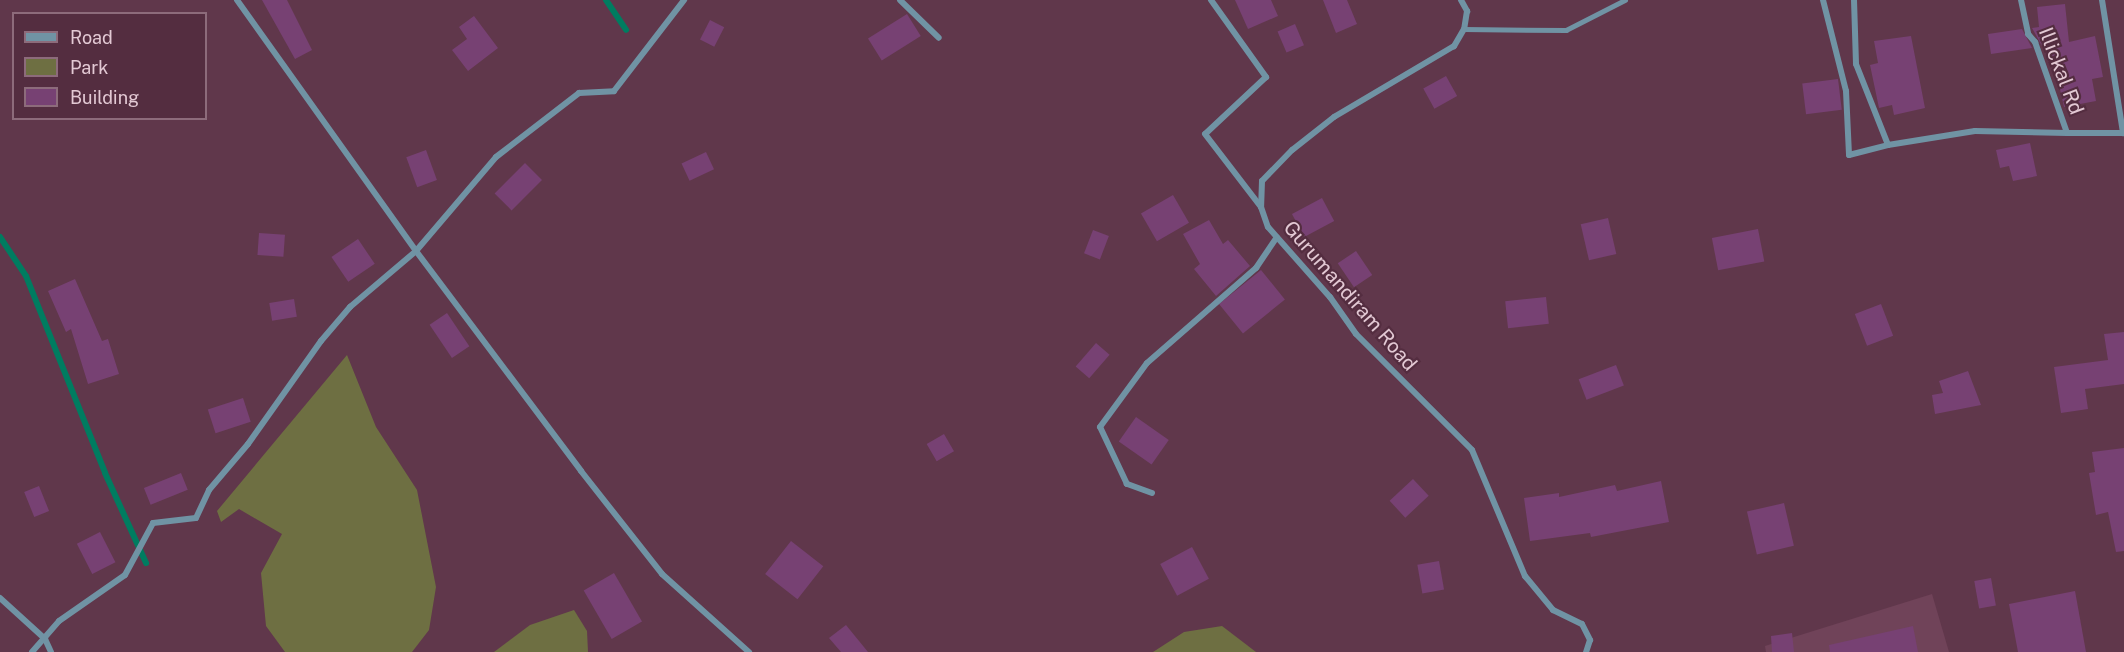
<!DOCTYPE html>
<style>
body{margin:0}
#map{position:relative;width:2124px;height:652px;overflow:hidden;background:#60374b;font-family:"Public Sans",sans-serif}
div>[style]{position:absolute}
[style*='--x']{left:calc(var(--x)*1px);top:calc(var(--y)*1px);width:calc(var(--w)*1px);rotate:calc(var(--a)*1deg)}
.built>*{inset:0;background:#704359}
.green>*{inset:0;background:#6e6f42}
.stream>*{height:6px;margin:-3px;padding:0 3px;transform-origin:3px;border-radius:3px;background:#007c60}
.building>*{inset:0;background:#774173;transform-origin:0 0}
.service>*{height:4.5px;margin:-2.25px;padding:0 2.25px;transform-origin:2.25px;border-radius:2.25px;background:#7093a4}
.minor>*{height:6px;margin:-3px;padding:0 3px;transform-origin:3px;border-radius:3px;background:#7093a4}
span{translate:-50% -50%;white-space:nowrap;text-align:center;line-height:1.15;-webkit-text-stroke:4.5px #542d40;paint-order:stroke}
.street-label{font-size:20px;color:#e3c9d4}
.legend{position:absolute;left:12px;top:12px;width:195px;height:108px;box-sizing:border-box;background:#542d40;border:2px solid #8d6b7b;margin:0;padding:8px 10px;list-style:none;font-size:18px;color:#e3c9d4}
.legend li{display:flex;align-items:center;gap:12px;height:30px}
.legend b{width:30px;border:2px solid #8d6b7b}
</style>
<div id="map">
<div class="built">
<div style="clip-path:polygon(1932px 594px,1949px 652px,1766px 652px,1765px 646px)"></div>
</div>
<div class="green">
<div style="clip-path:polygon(347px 355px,376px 427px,417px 490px,436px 587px,429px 630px,412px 652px,285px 652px,266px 626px,261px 573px,282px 534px,239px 509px,221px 522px,217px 511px)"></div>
<div style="clip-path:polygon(574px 610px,587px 631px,588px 652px,494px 652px,530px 625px)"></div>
<div style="clip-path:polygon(1222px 626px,1256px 652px,1153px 652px,1184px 632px)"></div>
</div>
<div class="stream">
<div style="--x:606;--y:0;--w:36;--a:56"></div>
<div style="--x:0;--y:237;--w:47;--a:56.3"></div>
<div style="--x:26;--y:276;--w:212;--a:68.1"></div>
<div style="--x:105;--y:473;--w:99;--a:65.5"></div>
</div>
<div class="building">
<div style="clip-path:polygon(262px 0,287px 0,312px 50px,295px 59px)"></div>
<div style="clip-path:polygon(1235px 0,1271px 0,1278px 16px,1248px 29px)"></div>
<div style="clip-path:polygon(1323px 0,1347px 0,1357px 24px,1336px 33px)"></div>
<div style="clip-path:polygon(2065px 4px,2069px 42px,2095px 36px,2103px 77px,2092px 79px,2096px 101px,2064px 107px,2050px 45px,2042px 46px,2032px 28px,2039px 27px,2037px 7px)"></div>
<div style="left:907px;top:14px;width:26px;height:46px;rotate:58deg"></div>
<div style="clip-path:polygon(474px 16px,498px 48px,468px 71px,452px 50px,467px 39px,459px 27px)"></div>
<div style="left:710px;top:20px;width:16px;height:22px;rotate:27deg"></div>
<div style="left:1295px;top:24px;width:23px;height:19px;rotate:67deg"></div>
<div style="clip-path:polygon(2022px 29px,2032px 48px,1991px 54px,1988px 34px)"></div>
<div style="clip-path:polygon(1911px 36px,1925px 108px,1894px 115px,1892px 105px,1879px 108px,1870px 65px,1878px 63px,1874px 41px)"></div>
<div style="left:1446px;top:76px;width:23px;height:26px;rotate:61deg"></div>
<div style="left:1838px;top:79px;width:31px;height:36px;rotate:83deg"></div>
<div style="clip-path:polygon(2030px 143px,2037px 176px,2013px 181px,2009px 166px,2000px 168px,1996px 150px)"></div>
<div style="left:426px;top:150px;width:32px;height:21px;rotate:70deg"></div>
<div style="left:706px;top:152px;width:19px;height:27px;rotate:65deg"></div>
<div style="left:525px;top:163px;width:24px;height:43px;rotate:45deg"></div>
<div style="left:1173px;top:195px;width:32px;height:37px;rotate:60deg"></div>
<div style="left:1322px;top:198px;width:26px;height:34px;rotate:62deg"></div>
<div style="left:1608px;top:218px;width:37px;height:28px;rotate:77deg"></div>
<div style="clip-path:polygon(1209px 220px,1223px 244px,1228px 240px,1250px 266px,1216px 296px,1194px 269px,1200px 264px,1183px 234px)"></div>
<div style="left:1758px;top:229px;width:33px;height:47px;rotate:79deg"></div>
<div style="left:1093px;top:230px;width:17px;height:25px;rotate:21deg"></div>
<div style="left:259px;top:233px;width:26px;height:22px;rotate:4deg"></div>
<div style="left:358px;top:239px;width:30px;height:32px;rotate:56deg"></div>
<div style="left:1356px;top:251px;width:29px;height:22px;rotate:56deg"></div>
<div style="left:1261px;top:270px;width:38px;height:54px;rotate:51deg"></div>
<div style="clip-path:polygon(75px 279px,102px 341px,108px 339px,119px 374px,88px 384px,71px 329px,66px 332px,48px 291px)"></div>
<div style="left:1546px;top:297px;width:27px;height:41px;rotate:84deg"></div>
<div style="left:294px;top:299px;width:18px;height:25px;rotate:81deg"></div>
<div style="left:1881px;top:304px;width:34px;height:28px;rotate:69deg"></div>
<div style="left:447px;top:313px;width:40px;height:21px;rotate:56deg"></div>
<div style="clip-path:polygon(2124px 332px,2124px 384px,2085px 389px,2088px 409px,2061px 413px,2054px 367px,2108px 360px,2104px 334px)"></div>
<div style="left:1096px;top:343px;width:18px;height:31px;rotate:41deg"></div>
<div style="left:1616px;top:365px;width:22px;height:40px;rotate:69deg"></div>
<div style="clip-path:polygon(1968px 371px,1981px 405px,1935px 414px,1932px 395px,1943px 393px,1939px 381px)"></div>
<div style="left:243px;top:398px;width:25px;height:37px;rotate:72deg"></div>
<div style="left:1136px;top:417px;width:40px;height:30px;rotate:35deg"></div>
<div style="left:944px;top:434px;width:20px;height:20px;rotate:60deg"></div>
<div style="clip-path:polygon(2124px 448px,2124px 551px,2116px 552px,2108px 512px,2096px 515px,2089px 473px,2095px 472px,2092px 452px)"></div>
<div style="left:181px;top:473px;width:18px;height:40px;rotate:68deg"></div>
<div style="left:1413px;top:479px;width:23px;height:32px;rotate:47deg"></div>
<div style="clip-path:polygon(1661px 481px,1669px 522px,1591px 537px,1590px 533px,1530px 541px,1524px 498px,1559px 493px,1559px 497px,1615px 485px,1617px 491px)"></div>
<div style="left:39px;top:486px;width:27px;height:16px;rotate:68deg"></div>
<div style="left:1784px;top:503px;width:44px;height:38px;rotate:77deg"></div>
<div style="left:100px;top:532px;width:34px;height:26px;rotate:63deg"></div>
<div style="left:791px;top:541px;width:41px;height:42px;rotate:38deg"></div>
<div style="left:1192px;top:547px;width:36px;height:36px;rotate:62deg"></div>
<div style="left:1439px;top:561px;width:29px;height:22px;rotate:80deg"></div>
<div style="left:614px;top:573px;width:56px;height:35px;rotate:60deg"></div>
<div style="left:1991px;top:578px;width:28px;height:17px;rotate:80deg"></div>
<div style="clip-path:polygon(2075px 591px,2086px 652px,2018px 652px,2009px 604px)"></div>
<div style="clip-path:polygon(846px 625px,868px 652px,841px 652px,829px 638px)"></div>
<div style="clip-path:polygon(1913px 626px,1918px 652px,1830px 652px,1829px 645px)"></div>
<div style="clip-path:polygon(1792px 633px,1794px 652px,1772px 652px,1771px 636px)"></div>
</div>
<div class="service">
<div style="--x:1464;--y:29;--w:102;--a:0.6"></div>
<div style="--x:1566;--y:30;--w:66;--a:-27"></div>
</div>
<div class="minor">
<div style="--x:237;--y:0;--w:308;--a:54.5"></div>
<div style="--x:416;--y:251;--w:275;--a:53.1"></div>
<div style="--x:581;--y:471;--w:131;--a:51.8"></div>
<div style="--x:662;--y:574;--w:117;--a:41.9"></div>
<div style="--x:900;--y:0;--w:54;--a:44.3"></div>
<div style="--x:1211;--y:0;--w:95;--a:54.5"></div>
<div style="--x:1266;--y:77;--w:83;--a:136.9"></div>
<div style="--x:1205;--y:134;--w:92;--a:52.5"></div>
<div style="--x:1461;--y:0;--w:13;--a:61"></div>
<div style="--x:1467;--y:11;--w:18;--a:99"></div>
<div style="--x:1464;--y:29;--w:20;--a:120"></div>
<div style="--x:1454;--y:46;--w:139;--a:149.4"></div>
<div style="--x:1334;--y:117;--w:53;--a:141.8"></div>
<div style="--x:1292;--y:150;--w:43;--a:134.1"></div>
<div style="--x:1262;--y:181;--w:26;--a:92"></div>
<div style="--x:1261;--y:207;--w:21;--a:71"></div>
<div style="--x:1268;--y:227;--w:94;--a:48.5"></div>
<div style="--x:1330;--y:297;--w:45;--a:54.9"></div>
<div style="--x:1356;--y:334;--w:164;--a:45"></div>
<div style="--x:1472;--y:450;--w:137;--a:67.2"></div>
<div style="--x:1525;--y:576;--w:44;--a:50.5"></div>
<div style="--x:1553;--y:610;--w:32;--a:26"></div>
<div style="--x:1582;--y:624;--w:18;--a:63"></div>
<div style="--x:1590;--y:640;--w:13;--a:108"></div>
<div style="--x:1823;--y:0;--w:94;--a:75.8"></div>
<div style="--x:1846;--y:91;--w:64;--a:87.3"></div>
<div style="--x:1849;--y:155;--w:40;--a:-14.4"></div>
<div style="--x:1854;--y:0;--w:64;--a:88.2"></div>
<div style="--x:1856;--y:64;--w:87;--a:68.4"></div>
<div style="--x:1888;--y:145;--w:88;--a:-9.1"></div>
<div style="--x:1975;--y:131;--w:92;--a:1.2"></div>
<div style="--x:2021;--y:0;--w:35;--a:78"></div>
<div style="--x:2028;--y:34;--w:11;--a:49"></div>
<div style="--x:2035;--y:42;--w:96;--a:70.6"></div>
<div style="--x:2067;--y:133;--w:57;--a:0"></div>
<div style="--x:2102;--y:0;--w:135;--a:81"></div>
<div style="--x:1152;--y:493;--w:27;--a:-160"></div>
<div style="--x:1127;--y:484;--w:63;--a:-115.3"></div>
<div style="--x:1100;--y:427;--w:79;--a:-53.7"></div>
<div style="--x:1147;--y:363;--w:145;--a:-41.1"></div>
<div style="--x:1256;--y:268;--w:37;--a:-56"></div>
<div style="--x:0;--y:598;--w:61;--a:42.3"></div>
<div style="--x:45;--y:639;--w:14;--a:65"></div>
<div style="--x:32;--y:652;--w:41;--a:-48.9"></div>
<div style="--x:59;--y:621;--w:80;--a:-34.9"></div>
<div style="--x:125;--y:575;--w:59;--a:-61.7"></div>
<div style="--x:153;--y:523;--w:43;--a:-6.6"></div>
<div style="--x:196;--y:518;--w:31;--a:-65"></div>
<div style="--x:209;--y:490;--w:60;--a:-49.7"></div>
<div style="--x:248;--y:444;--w:126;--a:-54.7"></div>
<div style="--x:321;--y:341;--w:45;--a:-49.5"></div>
<div style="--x:350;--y:307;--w:87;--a:-40.3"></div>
<div style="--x:416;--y:251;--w:123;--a:-49.6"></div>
<div style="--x:496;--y:157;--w:105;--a:-37.6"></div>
<div style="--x:579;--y:93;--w:35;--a:-3"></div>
<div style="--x:614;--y:91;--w:115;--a:-52.4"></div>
</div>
<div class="street-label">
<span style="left:2061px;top:71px;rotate:69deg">Illickal Rd</span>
<span style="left:1350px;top:296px;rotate:49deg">Gurumandiram Road</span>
</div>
<ul class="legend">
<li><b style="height:8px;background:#7093a4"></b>Road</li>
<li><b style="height:16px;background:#6e6f42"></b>Park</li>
<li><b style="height:16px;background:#774173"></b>Building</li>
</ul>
</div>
